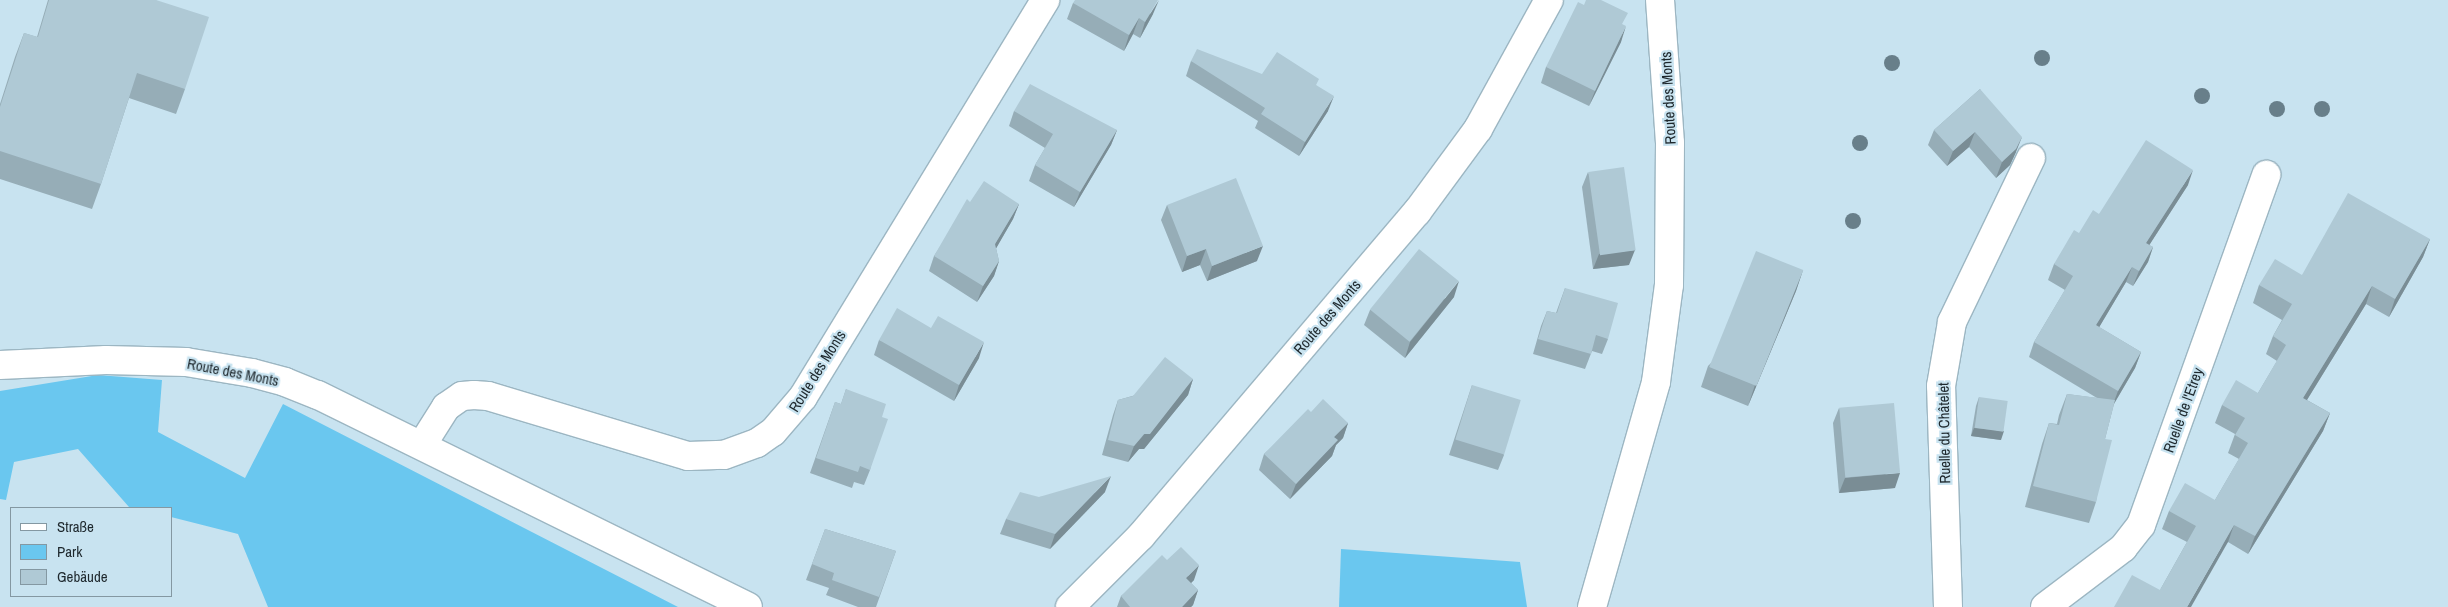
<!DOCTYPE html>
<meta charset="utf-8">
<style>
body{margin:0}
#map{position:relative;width:2448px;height:607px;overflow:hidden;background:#c8e3f0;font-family:"Archivo Narrow",sans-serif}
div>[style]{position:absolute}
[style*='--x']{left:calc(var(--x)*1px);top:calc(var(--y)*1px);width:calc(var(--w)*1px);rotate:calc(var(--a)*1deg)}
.green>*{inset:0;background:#6ac7ef}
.roads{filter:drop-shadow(1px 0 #9cb6c2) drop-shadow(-1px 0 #9cb6c2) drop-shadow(0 1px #9cb6c2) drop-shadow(0 -1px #9cb6c2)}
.minor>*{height:28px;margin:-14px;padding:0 14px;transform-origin:14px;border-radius:14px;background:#fff}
.trees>*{width:16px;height:16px;margin:-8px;border-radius:50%;background:#687f8a}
.wall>*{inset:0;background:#96adb7}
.shaded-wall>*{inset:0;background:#7a8d95}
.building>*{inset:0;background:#afc9d5;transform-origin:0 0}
span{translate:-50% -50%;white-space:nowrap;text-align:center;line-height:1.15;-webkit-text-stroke:4.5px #c8e3f0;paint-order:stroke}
.street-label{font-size:15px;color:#1e282d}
.legend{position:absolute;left:10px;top:507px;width:162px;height:90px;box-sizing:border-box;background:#c8e3f0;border:1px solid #8498a2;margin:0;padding:6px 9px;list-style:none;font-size:15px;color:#1e282d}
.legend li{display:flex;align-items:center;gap:10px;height:25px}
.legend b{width:25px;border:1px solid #8498a2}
</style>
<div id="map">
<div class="green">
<div style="clip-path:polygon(98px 375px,162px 380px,158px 432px,245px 478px,283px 404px,678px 607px,268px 607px,238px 534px,171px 517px,171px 508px,129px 507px,78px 449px,14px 462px,6px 500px,0 499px,0 391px)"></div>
<div style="clip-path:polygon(1341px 549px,1520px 562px,1527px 607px,1339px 607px)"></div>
</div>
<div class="roads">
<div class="minor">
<div style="--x:0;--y:365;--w:106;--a:-2.7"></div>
<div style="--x:106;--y:360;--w:80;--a:1.4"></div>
<div style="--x:186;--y:362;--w:67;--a:9.5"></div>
<div style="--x:252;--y:373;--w:34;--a:15"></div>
<div style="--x:285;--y:382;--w:35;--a:22"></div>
<div style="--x:318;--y:395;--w:479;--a:26.2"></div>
<div style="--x:422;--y:445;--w:45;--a:-57.7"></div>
<div style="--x:446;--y:407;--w:19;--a:-35"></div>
<div style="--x:462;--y:396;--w:12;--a:-5"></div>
<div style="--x:474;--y:395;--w:14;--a:4"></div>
<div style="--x:488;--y:396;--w:209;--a:16.7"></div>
<div style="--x:688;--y:456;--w:36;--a:-2"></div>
<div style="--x:724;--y:455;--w:35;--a:-20"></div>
<div style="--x:757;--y:443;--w:19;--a:-35"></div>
<div style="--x:773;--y:432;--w:46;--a:-49.4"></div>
<div style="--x:803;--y:397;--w:465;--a:-58.6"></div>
<div style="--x:1070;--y:607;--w:100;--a:-45"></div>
<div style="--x:1141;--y:536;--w:426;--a:-49.6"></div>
<div style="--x:1417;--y:212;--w:103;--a:-53.7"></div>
<div style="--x:1478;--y:129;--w:147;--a:-61.2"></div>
<div style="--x:1592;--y:607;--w:234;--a:-74.1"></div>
<div style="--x:1656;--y:382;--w:98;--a:-82.4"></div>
<div style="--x:1669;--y:285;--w:142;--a:-89.6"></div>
<div style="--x:1670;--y:143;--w:143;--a:-94"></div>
<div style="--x:1948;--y:607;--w:221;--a:-91.8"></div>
<div style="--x:1941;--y:386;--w:65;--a:-80.2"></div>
<div style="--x:1952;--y:322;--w:182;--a:-64.3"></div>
<div style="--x:2045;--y:607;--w:98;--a:-37.1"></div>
<div style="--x:2123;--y:548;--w:29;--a:-52"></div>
<div style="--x:2141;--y:525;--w:372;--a:-70.3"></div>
</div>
</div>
<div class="trees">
<div style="left:2042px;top:58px"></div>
<div style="left:1892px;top:63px"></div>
<div style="left:2202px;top:96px"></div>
<div style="left:2277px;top:109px"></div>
<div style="left:2322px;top:109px"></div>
<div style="left:1860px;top:143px"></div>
<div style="left:1853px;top:221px"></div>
</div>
<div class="wall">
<div style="clip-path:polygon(48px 0,156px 0,185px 89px,176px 114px,129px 98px,101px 184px,92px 209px,0 179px,0 104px,15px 57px,24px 33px,37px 37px)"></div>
<div style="clip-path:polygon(1073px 3px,1153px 14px,1140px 38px,1133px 34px,1124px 51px,1067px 19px)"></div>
<div style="clip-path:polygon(1623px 25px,1621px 42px,1589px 106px,1541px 83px,1546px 67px)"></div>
<div style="clip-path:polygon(1191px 61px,1317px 86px,1328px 111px,1299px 156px,1255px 128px,1258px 121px,1186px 76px)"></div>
<div style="clip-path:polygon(1980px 89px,2016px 152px,2010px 165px,1996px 178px,1969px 147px,1947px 166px,1928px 145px,1934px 130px)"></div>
<div style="clip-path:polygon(1014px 111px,1117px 130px,1111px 145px,1074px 207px,1029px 181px,1035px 165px,1045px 148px,1009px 126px)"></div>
<div style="clip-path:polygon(1588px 172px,1629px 265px,1593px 269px,1582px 187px)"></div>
<div style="clip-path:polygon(2188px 185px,2149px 245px,2153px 247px,2148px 262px,2133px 286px,2126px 282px,2099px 327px,2141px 352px,2135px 368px,2114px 404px,2105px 439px,2096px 502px,2089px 523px,2025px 507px,2042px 444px,2049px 423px,2057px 424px,2059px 415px,2067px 394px,2097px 398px,2029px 357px,2034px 342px,2065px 290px,2048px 280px,2054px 264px,2099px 214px)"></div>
<div style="clip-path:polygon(970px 202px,1019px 204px,1013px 219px,996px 248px,999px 261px,994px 276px,977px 302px,929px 271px,934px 256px)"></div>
<div style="clip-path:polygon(1167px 205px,1257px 261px,1207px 281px,1200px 265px,1182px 272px,1161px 220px)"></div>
<div style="clip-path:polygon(2430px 239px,2423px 257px,2389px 317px,2366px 304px,2307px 400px,2330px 413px,2323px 431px,2248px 554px,2228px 542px,2160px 590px,2187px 542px,2162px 529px,2169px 511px,2215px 500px,2239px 459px,2228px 453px,2235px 434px,2215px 423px,2222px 405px,2258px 393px,2277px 361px,2266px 354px,2273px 336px,2282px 320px,2253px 303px,2259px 285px,2302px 275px)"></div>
<div style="clip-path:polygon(1803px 270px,1796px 291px,1748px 406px,1701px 387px,1708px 366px)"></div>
<div style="clip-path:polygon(1565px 288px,1608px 339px,1602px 354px,1592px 351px,1585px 369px,1533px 354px,1541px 326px,1547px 311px,1556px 313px)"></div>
<div style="clip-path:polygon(1454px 297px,1405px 358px,1364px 325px,1370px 310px)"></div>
<div style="clip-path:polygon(879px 340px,979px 358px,954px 401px,874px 355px)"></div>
<div style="clip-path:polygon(1193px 379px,1188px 395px,1144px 449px,1139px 449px,1128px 462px,1102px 455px,1113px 415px,1118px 400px)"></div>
<div style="clip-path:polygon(1472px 385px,1504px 455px,1498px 470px,1449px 455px)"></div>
<div style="clip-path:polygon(846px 389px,882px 417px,870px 470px,864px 485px,854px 482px,852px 488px,810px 473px,835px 402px,841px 404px)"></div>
<div style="clip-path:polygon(1979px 397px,2001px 440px,1971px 436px,1976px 406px)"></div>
<div style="clip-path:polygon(1839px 408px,1895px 488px,1839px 493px,1833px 423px)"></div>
<div style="clip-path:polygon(1311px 412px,1348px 423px,1343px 438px,1336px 445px,1332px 456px,1290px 499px,1259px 470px,1264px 454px)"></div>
<div style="clip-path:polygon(1105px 492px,1050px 549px,1000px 534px,1006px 519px,1039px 497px)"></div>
<div style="clip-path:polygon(825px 529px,896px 551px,876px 607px,858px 607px,826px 595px,829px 588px,806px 580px)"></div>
<div style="clip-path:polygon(1167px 560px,1194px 580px,1191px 583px,1198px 590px,1193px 605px,1191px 607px,1117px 607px,1121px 596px)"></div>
</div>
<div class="shaded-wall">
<div style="clip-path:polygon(1159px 0,1153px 14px,1140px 38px,1145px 22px)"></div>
<div style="clip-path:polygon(1139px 18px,1133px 34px,1124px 51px,1129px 35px)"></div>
<div style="clip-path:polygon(1626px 26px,1621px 42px,1589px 106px,1595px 91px)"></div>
<div style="clip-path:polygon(1334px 96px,1328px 111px,1299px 156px,1305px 142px)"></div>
<div style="clip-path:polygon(1117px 130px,1111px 145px,1074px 207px,1080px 192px)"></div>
<div style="clip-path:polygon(1975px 132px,1969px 147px,1947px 166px,1953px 151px)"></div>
<div style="clip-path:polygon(2022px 137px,2016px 152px,2010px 165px,1996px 178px,2002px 162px)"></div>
<div style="clip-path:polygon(2193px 170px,2188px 185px,2141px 258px,2146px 243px)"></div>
<div style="clip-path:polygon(1019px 204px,1013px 219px,990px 259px,995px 244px)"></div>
<div style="clip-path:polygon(2430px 239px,2423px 257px,2389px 317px,2395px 299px)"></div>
<div style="clip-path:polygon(1263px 246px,1257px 261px,1207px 281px,1212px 266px)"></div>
<div style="clip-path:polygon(2153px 247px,2148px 262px,2133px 286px,2139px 271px)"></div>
<div style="clip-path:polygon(1206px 249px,1200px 265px,1182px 272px,1187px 256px)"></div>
<div style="clip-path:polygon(1635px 250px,1629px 265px,1593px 269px,1599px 254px)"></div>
<div style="clip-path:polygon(999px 261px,994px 276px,977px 302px,983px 286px)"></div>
<div style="clip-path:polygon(2132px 267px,2126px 282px,2091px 341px,2096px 325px)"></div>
<div style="clip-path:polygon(1803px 270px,1796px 291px,1748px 406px,1755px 385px)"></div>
<div style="clip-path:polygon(1459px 281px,1454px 297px,1405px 358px,1410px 342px)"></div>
<div style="clip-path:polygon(2372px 286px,2366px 304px,2297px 416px,2303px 398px)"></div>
<div style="clip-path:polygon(984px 342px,979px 358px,954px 401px,959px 385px)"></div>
<div style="clip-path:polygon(2141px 352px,2135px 368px,2112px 407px,2118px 391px)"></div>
<div style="clip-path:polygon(1193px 379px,1188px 395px,1144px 449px,1139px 449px,1128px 462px,1134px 446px)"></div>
<div style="clip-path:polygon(2330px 413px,2323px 431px,2248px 554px,2255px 536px)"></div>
<div style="clip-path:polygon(1348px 423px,1343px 438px,1336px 445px,1332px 456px,1290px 499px,1296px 484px,1334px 437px)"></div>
<div style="clip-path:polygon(1974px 428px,2004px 431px,2001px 440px,1971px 436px)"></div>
<div style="clip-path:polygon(1900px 473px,1895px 488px,1839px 493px,1845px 478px)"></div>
<div style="clip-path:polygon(1111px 476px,1105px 492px,1050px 549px,1055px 534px)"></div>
<div style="clip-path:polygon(2234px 525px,2228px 542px,2191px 607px,2187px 607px)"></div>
<div style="clip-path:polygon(1199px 565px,1194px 580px,1181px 593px,1186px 578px)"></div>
<div style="clip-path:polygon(1198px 590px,1193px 605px,1191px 607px,1182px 607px)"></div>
</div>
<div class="building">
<div style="clip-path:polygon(49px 0,156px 0,209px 17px,185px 89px,137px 73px,101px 184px,0 151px,0 107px,24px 33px,38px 37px)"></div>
<div style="clip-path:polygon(1075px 0,1158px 0,1145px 22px,1139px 18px,1129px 35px,1073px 3px)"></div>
<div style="clip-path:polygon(1586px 0,1601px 0,1628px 13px,1622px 24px,1626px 26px,1595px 91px,1546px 67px,1578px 2px,1584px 5px)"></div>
<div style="clip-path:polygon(1197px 49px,1262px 74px,1277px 52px,1319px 79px,1316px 85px,1334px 96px,1305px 142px,1261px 114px,1265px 108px,1191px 61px)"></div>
<div style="clip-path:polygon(1030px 84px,1117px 130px,1080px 192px,1035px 165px,1053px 134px,1014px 111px)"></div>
<div style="clip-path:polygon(1980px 89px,2022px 137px,2016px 149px,2002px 162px,1975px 132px,1953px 151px,1934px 130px)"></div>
<div style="clip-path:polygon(2146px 140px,2193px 170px,2146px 243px,2153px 247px,2139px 271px,2132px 267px,2096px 325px,2141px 352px,2118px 391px,2034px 342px,2073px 276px,2054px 264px,2074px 230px,2079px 233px,2093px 210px,2099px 214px)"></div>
<div style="left:1624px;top:167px;width:84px;height:36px;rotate:82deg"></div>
<div style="clip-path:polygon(1236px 178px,1263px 246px,1212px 266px,1206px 249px,1187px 256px,1167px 205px)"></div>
<div style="clip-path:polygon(984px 181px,1019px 204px,995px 244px,999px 261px,983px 286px,934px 256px,967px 199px,970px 202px)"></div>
<div style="clip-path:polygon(2348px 193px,2430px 239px,2395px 299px,2372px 286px,2303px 398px,2330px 413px,2255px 536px,2234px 525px,2187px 607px,2114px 607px,2132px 575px,2160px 590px,2196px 526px,2169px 511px,2185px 483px,2215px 500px,2248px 443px,2235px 435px,2245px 418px,2222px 405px,2236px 380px,2258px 393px,2286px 345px,2273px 336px,2292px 304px,2259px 285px,2275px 259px,2302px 275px)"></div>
<div style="left:1419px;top:249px;width:51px;height:78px;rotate:39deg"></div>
<div style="left:1756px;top:251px;width:51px;height:125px;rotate:22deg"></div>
<div style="clip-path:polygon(1565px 288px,1618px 303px,1608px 339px,1596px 335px,1591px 354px,1538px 339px,1547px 311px,1557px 313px)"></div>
<div style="clip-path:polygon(897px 308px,931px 328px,938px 316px,984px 342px,959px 385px,879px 340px)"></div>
<div style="clip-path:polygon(1165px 357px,1193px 379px,1150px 434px,1144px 434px,1134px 446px,1108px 440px,1118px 400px,1133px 396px)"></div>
<div style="left:1472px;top:385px;width:51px;height:57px;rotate:17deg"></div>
<div style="clip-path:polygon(846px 389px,886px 404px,882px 417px,888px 419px,870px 470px,860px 466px,858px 472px,816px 458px,835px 402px,841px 404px)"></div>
<div style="clip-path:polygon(2067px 394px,2115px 400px,2105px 439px,2112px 440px,2096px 502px,2033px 486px,2049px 423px,2059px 425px)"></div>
<div style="left:1979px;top:397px;width:29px;height:31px;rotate:8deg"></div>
<div style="clip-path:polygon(1323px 399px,1348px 423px,1334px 437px,1338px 440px,1296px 484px,1264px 454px,1308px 409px,1311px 412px)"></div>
<div style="left:1894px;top:403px;width:70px;height:55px;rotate:85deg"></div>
<div style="clip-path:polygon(1111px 476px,1055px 534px,1006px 519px,1020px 492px,1039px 497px)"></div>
<div style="clip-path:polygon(825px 529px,896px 551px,879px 597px,832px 580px,834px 573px,812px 564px)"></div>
<div style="clip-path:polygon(1181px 547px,1199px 565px,1186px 578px,1198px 590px,1182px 607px,1130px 607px,1121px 596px,1162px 555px,1167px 560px)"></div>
</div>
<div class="street-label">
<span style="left:1668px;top:98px;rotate:-93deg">Route des Monts</span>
<span style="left:1327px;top:317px;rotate:-49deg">Route des Monts</span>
<span style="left:817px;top:371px;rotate:-58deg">Route des Monts</span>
<span style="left:233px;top:372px;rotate:11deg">Route des Monts</span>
<span style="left:2183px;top:410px;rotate:-70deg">Ruelle de l'Etrey</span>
<span style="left:1944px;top:433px;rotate:-91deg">Ruelle du Châtelet</span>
</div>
<ul class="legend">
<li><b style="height:6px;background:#fff"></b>Straße</li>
<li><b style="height:14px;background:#6ac7ef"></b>Park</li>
<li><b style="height:14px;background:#afc9d5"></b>Gebäude</li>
</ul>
</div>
